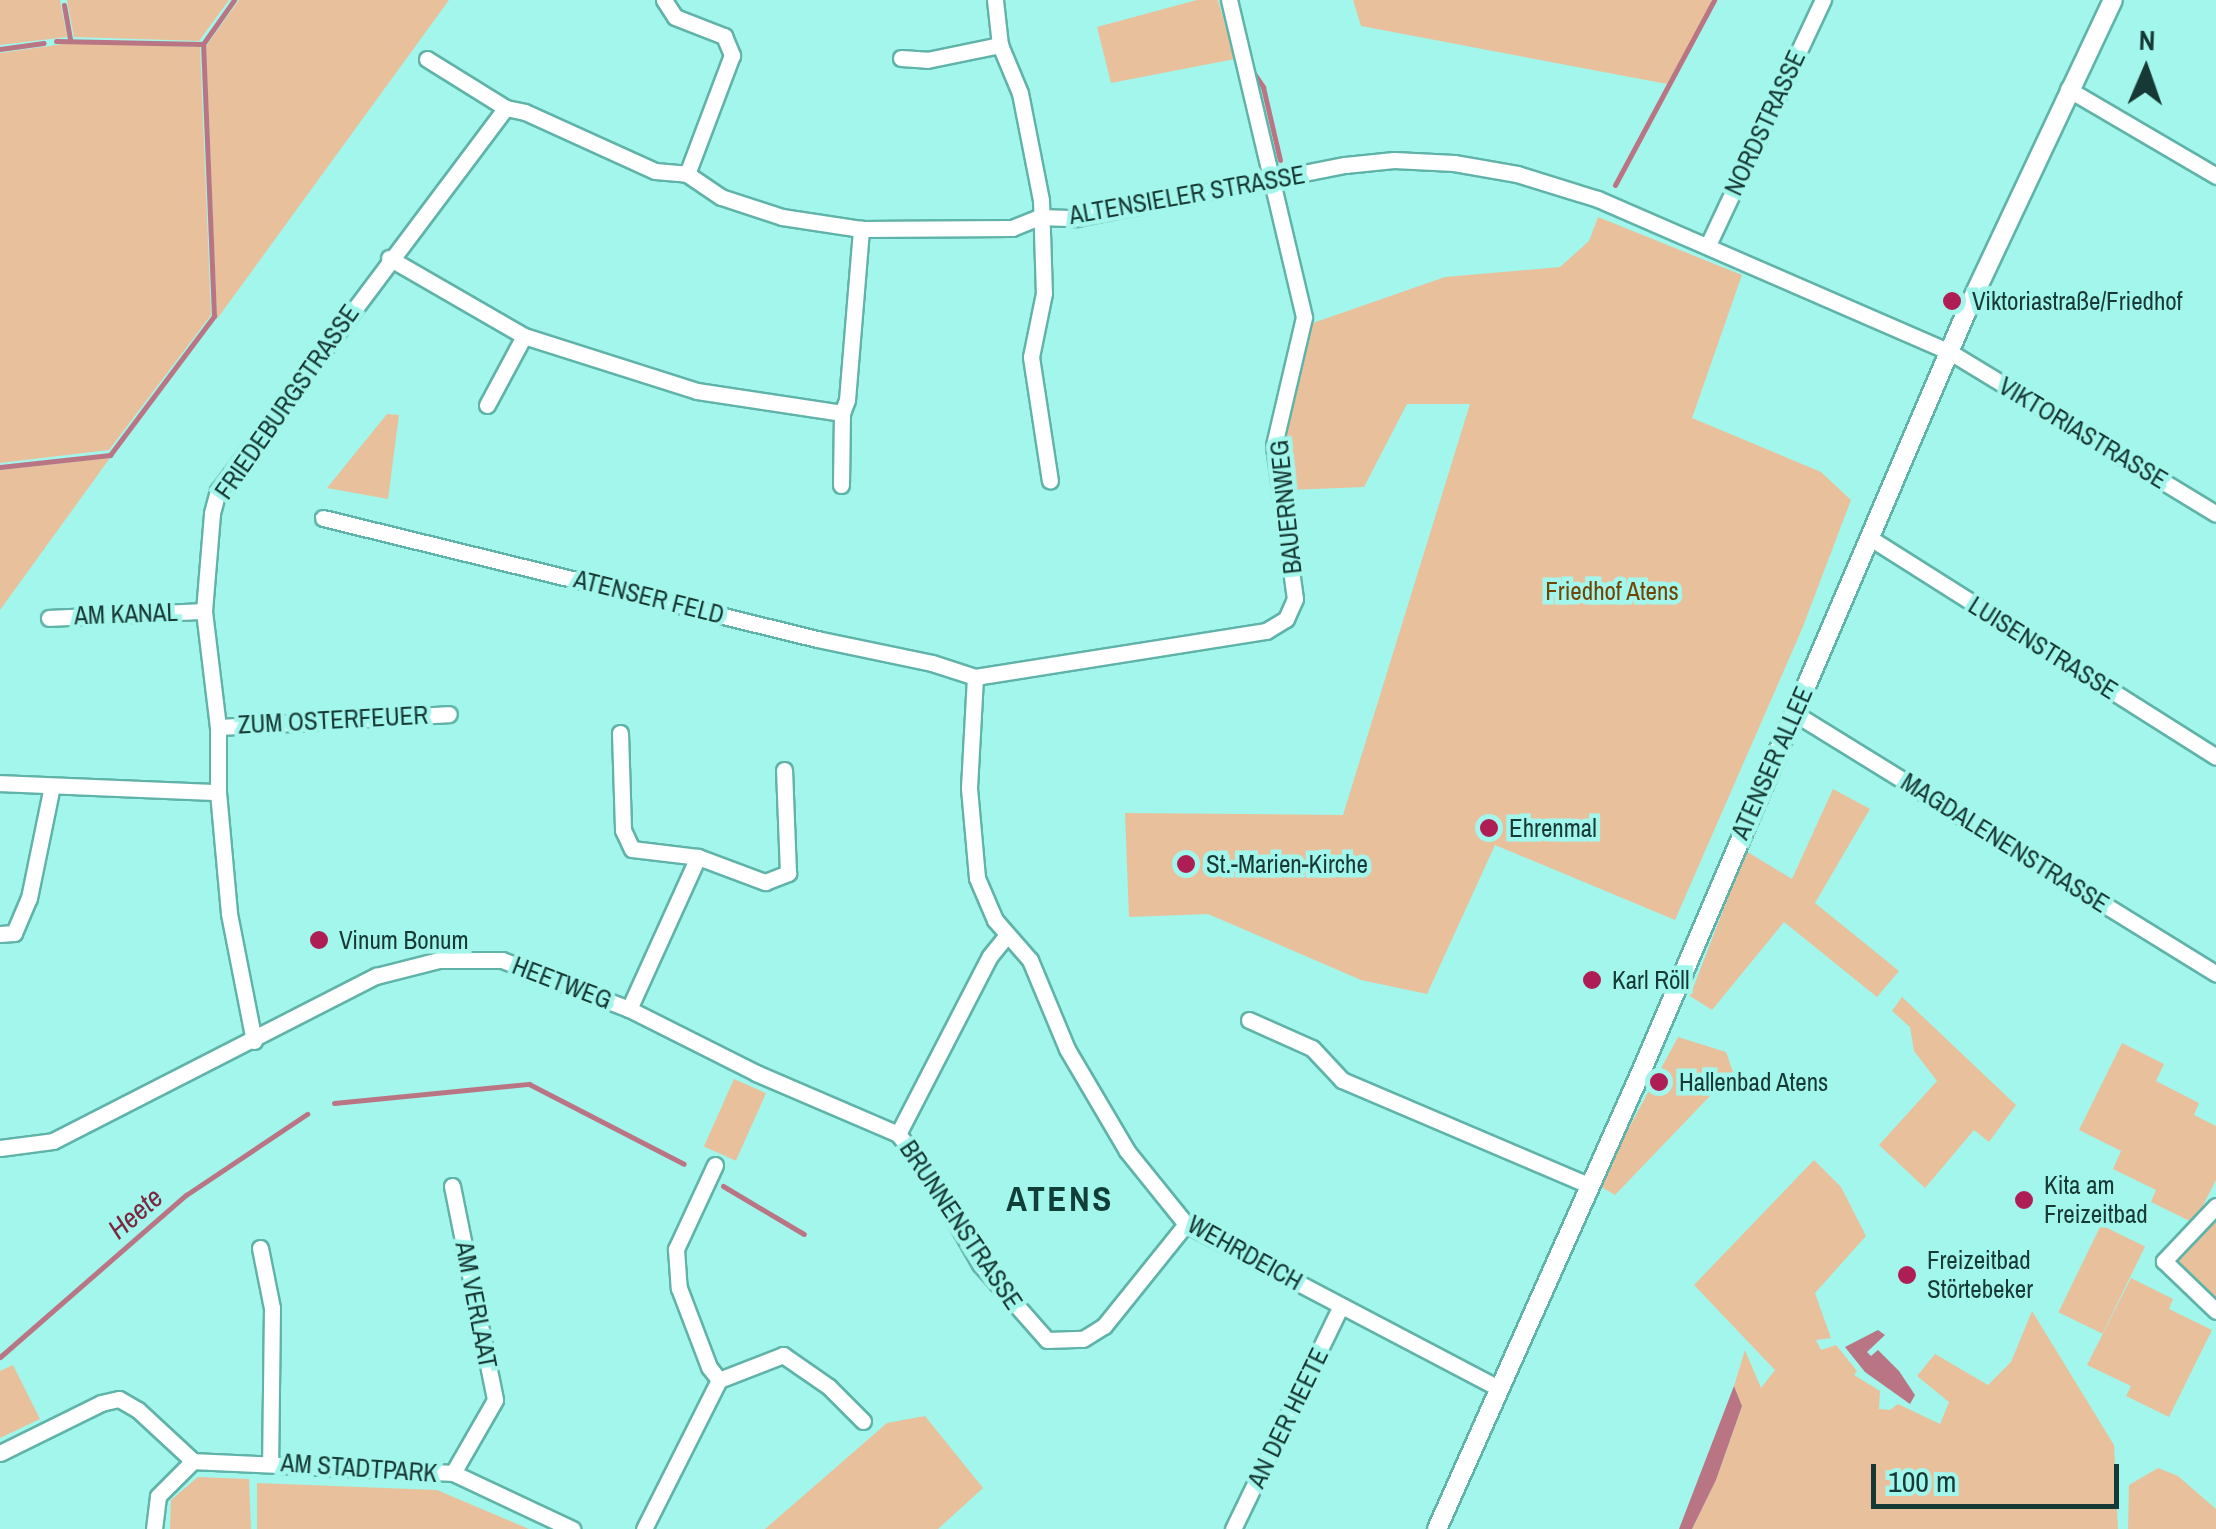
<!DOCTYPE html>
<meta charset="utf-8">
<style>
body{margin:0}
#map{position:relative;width:2216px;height:1529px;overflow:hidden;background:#a2f6eb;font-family:"Archivo Narrow",sans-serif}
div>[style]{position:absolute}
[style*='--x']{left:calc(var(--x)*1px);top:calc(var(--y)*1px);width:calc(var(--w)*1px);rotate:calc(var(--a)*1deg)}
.green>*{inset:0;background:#e8c19c;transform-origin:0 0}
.water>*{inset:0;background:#ba7585}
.stream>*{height:5px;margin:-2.5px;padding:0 2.5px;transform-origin:2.5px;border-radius:2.5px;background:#ba7585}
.roads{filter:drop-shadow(2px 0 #60b3a8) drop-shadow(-2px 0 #60b3a8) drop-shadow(0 2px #60b3a8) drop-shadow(0 -2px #60b3a8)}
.minor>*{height:15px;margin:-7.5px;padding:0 7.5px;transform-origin:7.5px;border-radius:7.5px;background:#fff}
.tertiary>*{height:18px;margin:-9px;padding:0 9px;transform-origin:9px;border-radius:9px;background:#fff}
.dots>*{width:28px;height:28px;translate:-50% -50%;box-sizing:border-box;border:5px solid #a2f6eb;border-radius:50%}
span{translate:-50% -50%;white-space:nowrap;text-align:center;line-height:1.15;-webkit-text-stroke:9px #a2f6eb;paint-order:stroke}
.street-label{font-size:25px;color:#163935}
.poi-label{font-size:25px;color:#163935}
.left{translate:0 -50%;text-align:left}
.park-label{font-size:25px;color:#734303}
.water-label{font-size:28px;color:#7c2742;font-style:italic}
.district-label{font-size:35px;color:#103e39;font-weight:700;letter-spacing:2.5px}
.north{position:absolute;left:2096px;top:20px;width:100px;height:100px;-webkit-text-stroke:8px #a2f6eb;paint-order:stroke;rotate:2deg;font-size:28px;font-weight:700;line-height:40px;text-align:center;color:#163935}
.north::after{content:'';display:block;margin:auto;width:35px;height:45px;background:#163935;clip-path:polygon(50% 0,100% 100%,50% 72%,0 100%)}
.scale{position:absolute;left:1871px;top:1464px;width:248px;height:45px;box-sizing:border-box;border:5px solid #163935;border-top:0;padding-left:12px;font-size:30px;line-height:35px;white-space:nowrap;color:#163935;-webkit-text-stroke:8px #a2f6eb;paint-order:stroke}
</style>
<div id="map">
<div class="green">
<div style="clip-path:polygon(0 0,60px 0,67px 37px,0 45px)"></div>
<div style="clip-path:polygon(67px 0,229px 0,199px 41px,74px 37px)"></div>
<div style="clip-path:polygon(239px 0,449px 0,217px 319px,206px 46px)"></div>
<div style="clip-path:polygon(1197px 0,1218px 0,1235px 59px,1111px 83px,1097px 27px)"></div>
<div style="clip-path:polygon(1353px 0,1711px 0,1712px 6px,1667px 84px,1361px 26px)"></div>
<div style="clip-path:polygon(70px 43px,200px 47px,211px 315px,109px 450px,0 463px,0 53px)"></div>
<div style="clip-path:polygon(1598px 217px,1742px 275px,1692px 418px,1821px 472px,1851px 500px,1802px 629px,1675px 920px,1495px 845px,1427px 994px,1361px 980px,1208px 914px,1129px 917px,1125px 813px,1343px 815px,1470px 404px,1407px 404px,1364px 487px,1289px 490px,1282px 442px,1310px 324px,1445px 277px,1560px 267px,1589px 241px)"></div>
<div style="clip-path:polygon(387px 414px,399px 415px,388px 499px,327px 488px)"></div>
<div style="clip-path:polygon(110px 458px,0 610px,0 470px)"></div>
<div style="clip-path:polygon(1833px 789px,1870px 809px,1815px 903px,1899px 971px,1877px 997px,1784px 922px,1712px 1010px,1690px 996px,1746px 851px,1792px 879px)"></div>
<div style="clip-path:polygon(1902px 997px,2016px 1105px,1989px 1142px,1974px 1130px,1925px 1188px,1879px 1145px,1937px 1081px,1914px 1051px,1910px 1027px,1892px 1011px)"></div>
<div style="clip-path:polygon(1678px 1037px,1726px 1052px,1733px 1072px,1615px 1195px,1598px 1185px)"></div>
<div style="clip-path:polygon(2122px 1043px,2164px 1064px,2156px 1081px,2199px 1103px,2194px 1115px,2216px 1126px,2216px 1180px,2194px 1223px,2151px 1202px,2156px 1190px,2113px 1169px,2121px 1151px,2079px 1130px)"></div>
<div style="left:734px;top:1079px;width:35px;height:74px;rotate:24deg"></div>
<div style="clip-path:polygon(1814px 1160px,1841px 1187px,1866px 1236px,1815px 1293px,1831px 1338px,1816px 1340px,1821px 1350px,1836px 1345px,1857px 1371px,1854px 1375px,1880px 1391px,1879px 1409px,1890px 1410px,1898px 1404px,1940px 1424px,1949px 1402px,1917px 1376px,1935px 1354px,1988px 1385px,2011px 1362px,2032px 1311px,2114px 1445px,2118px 1529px,1692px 1529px,1716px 1480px,1742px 1406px,1734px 1386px,1745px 1350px,1761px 1388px,1775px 1370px,1694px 1285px)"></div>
<div style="clip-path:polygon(2216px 1209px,2216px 1304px,2169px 1259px)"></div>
<div style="left:2101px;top:1225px;width:49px;height:97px;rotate:26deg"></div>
<div style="clip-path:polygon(2131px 1278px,2173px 1299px,2169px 1309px,2212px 1330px,2169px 1417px,2126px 1396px,2131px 1386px,2087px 1365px)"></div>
<div style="clip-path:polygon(13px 1365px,40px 1419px,0 1438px,0 1371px)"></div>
<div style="clip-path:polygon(925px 1416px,983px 1488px,938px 1529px,765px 1529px,887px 1423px)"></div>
<div style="clip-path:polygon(2158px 1468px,2178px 1476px,2216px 1509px,2216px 1529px,2128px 1529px,2129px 1485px)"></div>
<div style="clip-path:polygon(198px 1477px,249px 1479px,251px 1529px,170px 1529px,171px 1500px)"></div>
<div style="clip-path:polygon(257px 1483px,437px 1490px,529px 1529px,257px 1529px)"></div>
</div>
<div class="water">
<div style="clip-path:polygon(1878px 1330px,1885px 1335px,1867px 1352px,1871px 1356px,1878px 1350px,1899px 1371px,1915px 1395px,1910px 1404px,1865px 1372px,1845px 1347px)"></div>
<div style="clip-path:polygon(1734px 1386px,1742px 1406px,1716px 1480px,1692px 1529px,1679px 1529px)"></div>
</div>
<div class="stream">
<div style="--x:64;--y:5;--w:36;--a:80"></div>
<div style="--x:56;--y:41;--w:147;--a:1.2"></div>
<div style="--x:203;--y:44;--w:54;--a:-54.8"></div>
<div style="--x:0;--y:49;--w:44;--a:-7.8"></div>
<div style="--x:1251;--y:69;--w:22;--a:56"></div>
<div style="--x:1263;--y:87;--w:75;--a:76.9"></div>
<div style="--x:1615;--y:185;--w:210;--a:-61.8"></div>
<div style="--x:0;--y:467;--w:111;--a:-6.2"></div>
<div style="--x:110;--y:455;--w:174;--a:-53.2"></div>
<div style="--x:214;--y:316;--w:272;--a:-92.3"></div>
<div style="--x:334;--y:1103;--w:196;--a:-5.6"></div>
<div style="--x:529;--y:1084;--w:174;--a:27.3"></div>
<div style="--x:723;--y:1186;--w:94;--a:30.7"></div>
<div style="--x:0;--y:1357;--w:247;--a:-41.1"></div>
<div style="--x:186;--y:1195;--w:146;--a:-33.8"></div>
</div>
<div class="roads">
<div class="minor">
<div style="--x:664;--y:0;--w:20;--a:57"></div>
<div style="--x:675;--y:17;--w:53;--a:21.2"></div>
<div style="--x:724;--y:36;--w:21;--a:67"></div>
<div style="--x:732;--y:55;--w:127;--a:110.7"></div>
<div style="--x:995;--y:0;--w:45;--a:83.7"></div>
<div style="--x:1000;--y:45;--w:52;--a:67.4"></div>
<div style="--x:1020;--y:93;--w:109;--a:78.9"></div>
<div style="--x:1041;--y:200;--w:93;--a:88.2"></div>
<div style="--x:1044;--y:293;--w:65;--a:101.5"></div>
<div style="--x:1031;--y:357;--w:125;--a:81.3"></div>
<div style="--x:901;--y:58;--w:26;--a:4"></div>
<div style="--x:927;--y:60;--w:75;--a:-11.6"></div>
<div style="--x:427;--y:59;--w:93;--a:31.8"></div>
<div style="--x:506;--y:108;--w:19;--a:12"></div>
<div style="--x:525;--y:112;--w:143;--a:24.4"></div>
<div style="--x:655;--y:171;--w:32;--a:5"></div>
<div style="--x:687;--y:174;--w:41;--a:34.1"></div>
<div style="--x:721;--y:197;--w:64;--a:18.2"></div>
<div style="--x:782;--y:217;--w:80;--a:8.6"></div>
<div style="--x:861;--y:229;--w:151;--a:-0.4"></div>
<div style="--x:1012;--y:228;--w:29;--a:-22"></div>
<div style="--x:1039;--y:217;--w:38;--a:2"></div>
<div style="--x:1077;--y:218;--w:273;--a:-11.2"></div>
<div style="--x:1345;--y:165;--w:49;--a:-5.8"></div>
<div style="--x:1394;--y:160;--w:60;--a:2.9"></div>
<div style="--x:1454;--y:163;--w:64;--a:9.9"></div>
<div style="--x:1517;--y:174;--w:85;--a:17.2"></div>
<div style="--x:1598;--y:199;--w:384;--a:23.5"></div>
<div style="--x:1950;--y:352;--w:311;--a:31.3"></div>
<div style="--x:2068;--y:89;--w:172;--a:30.4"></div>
<div style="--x:1708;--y:245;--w:271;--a:-64.9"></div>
<div style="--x:389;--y:258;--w:156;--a:30"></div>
<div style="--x:524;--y:336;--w:182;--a:17.6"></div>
<div style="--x:697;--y:391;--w:147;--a:8.6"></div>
<div style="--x:842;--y:413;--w:14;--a:-69"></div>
<div style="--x:847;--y:400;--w:172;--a:-85.3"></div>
<div style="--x:487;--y:405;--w:78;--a:-61.8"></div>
<div style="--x:841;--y:485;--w:72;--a:-89.2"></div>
<div style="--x:323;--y:518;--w:509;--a:13.76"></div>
<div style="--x:817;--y:639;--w:117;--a:11.8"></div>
<div style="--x:932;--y:663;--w:45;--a:18"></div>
<div style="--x:975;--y:677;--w:295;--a:-9"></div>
<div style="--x:1266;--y:631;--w:23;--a:-31"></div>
<div style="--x:1286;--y:619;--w:22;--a:-66"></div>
<div style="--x:1295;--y:599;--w:155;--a:-97.8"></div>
<div style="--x:1274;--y:445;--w:131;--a:-76.8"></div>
<div style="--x:1304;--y:317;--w:326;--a:-103.3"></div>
<div style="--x:1870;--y:538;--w:409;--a:32.3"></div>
<div style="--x:49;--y:618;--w:155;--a:-2.6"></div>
<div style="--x:975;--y:677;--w:111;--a:93.1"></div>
<div style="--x:969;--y:788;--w:90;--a:84.9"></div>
<div style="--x:977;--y:878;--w:46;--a:66.8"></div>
<div style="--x:995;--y:920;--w:53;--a:48.8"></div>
<div style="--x:1030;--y:960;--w:96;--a:67.4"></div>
<div style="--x:1067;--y:1049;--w:118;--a:59.5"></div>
<div style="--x:1127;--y:1151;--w:94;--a:51.1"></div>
<div style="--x:1186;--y:1224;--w:353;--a:27.7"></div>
<div style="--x:1794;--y:713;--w:496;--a:31.7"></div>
<div style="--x:218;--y:727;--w:231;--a:-3.2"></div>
<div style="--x:620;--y:733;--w:97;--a:88.2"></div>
<div style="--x:623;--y:830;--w:21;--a:65"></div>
<div style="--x:632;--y:849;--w:66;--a:6.9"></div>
<div style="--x:698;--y:857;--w:72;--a:20.5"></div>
<div style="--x:765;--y:882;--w:25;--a:-21"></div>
<div style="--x:788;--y:873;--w:103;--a:-92.2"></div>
<div style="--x:0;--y:783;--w:218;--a:2.4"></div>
<div style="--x:0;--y:934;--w:14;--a:-4"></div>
<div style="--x:14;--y:933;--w:38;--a:-67"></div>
<div style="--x:29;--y:898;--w:114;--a:-78.4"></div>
<div style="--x:629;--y:1009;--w:167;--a:-65.6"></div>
<div style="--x:1249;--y:1020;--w:69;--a:24"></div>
<div style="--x:1312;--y:1048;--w:44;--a:46.8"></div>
<div style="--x:1342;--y:1080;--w:267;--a:23.1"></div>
<div style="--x:254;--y:1041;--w:130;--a:-101.1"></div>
<div style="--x:229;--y:913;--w:121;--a:-95.2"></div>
<div style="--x:218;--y:792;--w:65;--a:-90"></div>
<div style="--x:218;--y:727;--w:117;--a:-96.9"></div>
<div style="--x:204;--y:611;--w:98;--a:-85.3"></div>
<div style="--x:212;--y:513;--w:23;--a:-75"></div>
<div style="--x:218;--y:491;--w:479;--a:-53.1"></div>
<div style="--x:898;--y:1134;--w:200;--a:-62.7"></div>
<div style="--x:990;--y:956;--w:26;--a:-51"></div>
<div style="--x:0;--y:1148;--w:53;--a:-7.5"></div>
<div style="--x:53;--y:1141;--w:363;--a:-27.1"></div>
<div style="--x:376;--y:976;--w:65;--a:-14.3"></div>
<div style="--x:439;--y:960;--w:63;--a:0"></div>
<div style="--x:502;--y:960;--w:136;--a:21.1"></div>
<div style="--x:629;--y:1009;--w:142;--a:26.7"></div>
<div style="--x:756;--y:1073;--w:155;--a:23.2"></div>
<div style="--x:898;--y:1134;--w:42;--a:51.8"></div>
<div style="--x:924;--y:1167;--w:112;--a:60"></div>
<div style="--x:980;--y:1264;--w:101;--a:48.6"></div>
<div style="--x:1047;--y:1340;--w:36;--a:-2"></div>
<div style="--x:1083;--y:1339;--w:25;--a:-32"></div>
<div style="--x:1104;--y:1326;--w:131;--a:-51.2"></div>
<div style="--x:715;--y:1165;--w:93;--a:114.9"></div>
<div style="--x:676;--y:1249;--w:39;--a:86"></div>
<div style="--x:679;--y:1288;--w:85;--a:69.2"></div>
<div style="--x:709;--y:1367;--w:16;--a:52"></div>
<div style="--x:452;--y:1186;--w:218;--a:78.6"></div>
<div style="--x:495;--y:1400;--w:84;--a:119.9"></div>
<div style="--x:2216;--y:1206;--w:76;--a:133.4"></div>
<div style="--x:2164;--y:1261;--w:72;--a:43.9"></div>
<div style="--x:260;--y:1248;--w:61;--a:78.7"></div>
<div style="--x:272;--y:1308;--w:154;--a:90.7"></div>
<div style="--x:0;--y:1453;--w:113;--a:-26.3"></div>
<div style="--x:101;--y:1403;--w:18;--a:-13"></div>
<div style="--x:119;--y:1399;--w:22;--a:30"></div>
<div style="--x:138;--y:1410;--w:75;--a:42.8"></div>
<div style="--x:193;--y:1461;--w:260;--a:2.6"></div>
<div style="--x:453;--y:1473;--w:132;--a:25.2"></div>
<div style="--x:154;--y:1529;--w:33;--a:-83"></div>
<div style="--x:158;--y:1496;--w:49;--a:-45"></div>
<div style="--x:644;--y:1529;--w:167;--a:-63.3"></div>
<div style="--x:719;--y:1380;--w:69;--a:-21.3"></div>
<div style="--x:783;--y:1355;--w:56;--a:34.8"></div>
<div style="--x:829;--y:1387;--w:48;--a:45"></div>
<div style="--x:1233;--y:1529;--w:248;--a:-64.2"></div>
</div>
<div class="tertiary">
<div style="--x:1437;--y:1529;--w:500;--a:-65.94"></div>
<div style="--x:1641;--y:1072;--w:831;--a:-66.83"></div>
<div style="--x:1968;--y:308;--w:340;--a:-64.8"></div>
</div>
</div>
<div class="dots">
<div style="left:1952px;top:301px;background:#ae1e55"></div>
<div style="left:1489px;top:828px;background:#ae1e55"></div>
<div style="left:1186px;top:864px;background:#ae1e55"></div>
<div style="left:319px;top:940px;background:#ae1e55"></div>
<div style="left:1592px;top:980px;background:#ae1e55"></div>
<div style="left:1659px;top:1082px;background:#ae1e55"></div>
<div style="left:2024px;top:1200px;background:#ae1e55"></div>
<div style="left:1907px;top:1275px;background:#ae1e55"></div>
</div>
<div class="street-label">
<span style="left:1765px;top:123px;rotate:-65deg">NORDSTRASSE</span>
<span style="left:1187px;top:195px;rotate:-10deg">ALTENSIELER STRASSE</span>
<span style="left:287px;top:402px;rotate:-55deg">FRIEDEBURGSTRASSE</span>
<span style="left:2083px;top:433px;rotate:31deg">VIKTORIASTRASSE</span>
<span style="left:1286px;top:507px;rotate:-96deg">BAUERNWEG</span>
<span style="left:649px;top:597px;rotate:14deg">ATENSER FELD</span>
<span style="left:126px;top:614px;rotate:-2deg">AM KANAL</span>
<span style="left:2043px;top:648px;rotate:32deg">LUISENSTRASSE</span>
<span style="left:333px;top:720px;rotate:-3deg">ZUM OSTERFEUER</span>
<span style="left:1772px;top:763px;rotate:-66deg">ATENSER ALLEE</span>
<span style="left:2005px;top:843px;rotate:32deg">MAGDALENENSTRASSE</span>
<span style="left:562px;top:983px;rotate:21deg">HEETWEG</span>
<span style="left:961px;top:1225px;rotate:56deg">BRUNNENSTRASSE</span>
<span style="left:1245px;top:1253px;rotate:29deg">WEHRDEICH</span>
<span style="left:476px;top:1305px;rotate:79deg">AM VERLAAT</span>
<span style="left:1288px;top:1418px;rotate:-64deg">AN DER HEETE</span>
<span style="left:359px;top:1468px;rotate:4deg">AM STADTPARK</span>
</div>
<div class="poi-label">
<span class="left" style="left:1972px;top:301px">Viktoriastraße/Friedhof</span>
<span class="left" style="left:1509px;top:828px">Ehrenmal</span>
<span class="left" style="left:1206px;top:864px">St.-Marien-Kirche</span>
<span class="left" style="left:339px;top:940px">Vinum Bonum</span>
<span class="left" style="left:1612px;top:980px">Karl Röll</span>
<span class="left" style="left:1679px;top:1082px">Hallenbad Atens</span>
<span class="left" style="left:2044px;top:1200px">Kita am<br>Freizeitbad</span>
<span class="left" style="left:1927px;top:1275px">Freizeitbad<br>Störtebeker</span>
</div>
<div class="park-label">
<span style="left:1612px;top:591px">Friedhof Atens</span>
</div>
<div class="water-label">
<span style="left:135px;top:1213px;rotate:-41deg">Heete</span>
</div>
<div class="district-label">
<span style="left:1060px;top:1199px">ATENS</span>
</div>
<div class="north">N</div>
<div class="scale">100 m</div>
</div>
